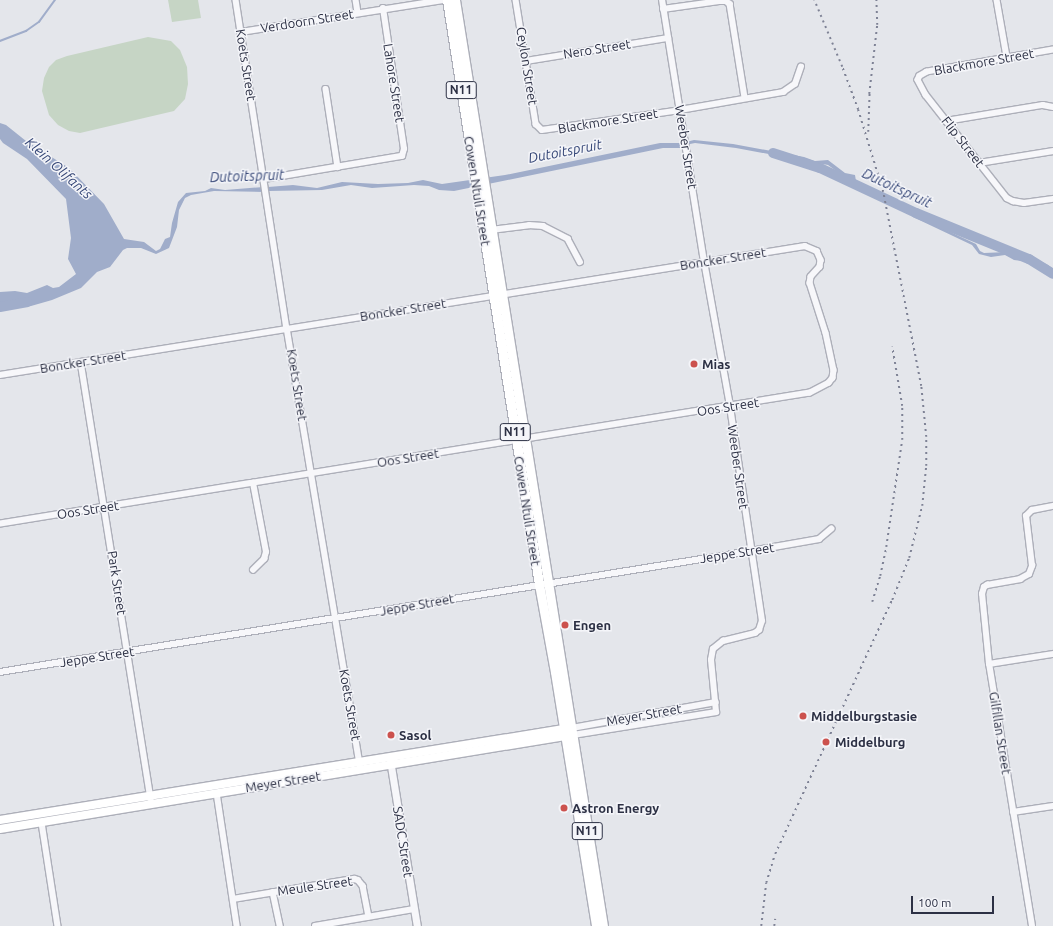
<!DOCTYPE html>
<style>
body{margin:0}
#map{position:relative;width:1053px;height:926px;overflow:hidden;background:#e4e6eb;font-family:Ubuntu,sans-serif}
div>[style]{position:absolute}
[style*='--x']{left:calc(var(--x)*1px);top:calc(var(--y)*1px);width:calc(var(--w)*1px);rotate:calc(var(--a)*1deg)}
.green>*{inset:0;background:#c6d5c5}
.water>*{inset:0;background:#a0adca}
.stream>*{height:1.5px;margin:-0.75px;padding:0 0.75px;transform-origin:0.75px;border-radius:0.75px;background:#a0adca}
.river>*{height:10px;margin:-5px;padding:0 5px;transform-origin:5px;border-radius:5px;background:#a0adca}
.roads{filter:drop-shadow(1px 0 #adafb9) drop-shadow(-1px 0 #adafb9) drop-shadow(0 1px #adafb9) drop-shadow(0 -1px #adafb9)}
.minor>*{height:5.5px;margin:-2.75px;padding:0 2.75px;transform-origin:2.75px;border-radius:2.75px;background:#f7f7fa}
.tertiary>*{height:7px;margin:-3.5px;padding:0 3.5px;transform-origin:3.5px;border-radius:3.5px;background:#f7f7fa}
.secondary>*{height:8px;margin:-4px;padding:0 4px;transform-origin:4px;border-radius:4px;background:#fff}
.trunk>*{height:9px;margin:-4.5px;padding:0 4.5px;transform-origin:4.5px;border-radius:4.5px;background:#fff}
.rail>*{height:1.5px;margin-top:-0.75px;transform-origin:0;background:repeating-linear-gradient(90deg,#7e8295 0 2px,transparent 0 6px)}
.dots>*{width:11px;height:11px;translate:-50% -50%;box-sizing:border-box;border:2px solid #f4f5f9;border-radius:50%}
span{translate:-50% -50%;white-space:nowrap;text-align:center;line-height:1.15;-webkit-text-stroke:3px #f4f5f9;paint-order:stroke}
.shield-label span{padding:1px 3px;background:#f4f5f9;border:1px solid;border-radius:3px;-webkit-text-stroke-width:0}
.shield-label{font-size:12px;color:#2c3044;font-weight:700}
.street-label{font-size:13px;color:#2c3044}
.poi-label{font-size:13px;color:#2c3044;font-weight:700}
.left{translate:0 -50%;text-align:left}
.water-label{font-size:14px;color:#364777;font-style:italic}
.scale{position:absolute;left:911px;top:896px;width:83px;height:18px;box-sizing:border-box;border:2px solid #2c3044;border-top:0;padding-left:5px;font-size:12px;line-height:14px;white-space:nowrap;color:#2c3044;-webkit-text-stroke:3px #f4f5f9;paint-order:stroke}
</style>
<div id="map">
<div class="green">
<div style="clip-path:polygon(168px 0,198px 0,201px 18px,172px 22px)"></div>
<div style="clip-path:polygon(148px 37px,171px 41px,180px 50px,187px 67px,188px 84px,185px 99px,174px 111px,80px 133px,69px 131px,58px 125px,49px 115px,42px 91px,44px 78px,49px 67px,56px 60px,67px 56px)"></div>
</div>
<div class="water">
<div style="clip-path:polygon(0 123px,6px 125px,26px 141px,69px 168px,104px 204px,124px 239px,144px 242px,156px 251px,160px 249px,165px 239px,170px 237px,172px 223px,178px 202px,186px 193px,205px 191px,211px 188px,225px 190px,264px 187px,265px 192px,214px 191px,191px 195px,185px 198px,179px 210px,177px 227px,169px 248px,156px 254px,141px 248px,127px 248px,123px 250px,110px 267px,97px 272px,81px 288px,52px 300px,31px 306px,17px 306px,12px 302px,0 302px,0 292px,15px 291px,27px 293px,47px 285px,53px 288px,59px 287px,76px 274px,68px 259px,71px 238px,66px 199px,27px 159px,3px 143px,0 139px)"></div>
<div style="clip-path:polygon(694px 140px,733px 144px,804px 157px,815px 161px,828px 160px,845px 173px,855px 175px,856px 181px,839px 173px,828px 165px,736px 148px,695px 143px,690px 144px,683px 148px,663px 148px,454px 191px,439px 190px,429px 186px,414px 185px,372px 188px,351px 185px,322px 190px,269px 191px,268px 187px,293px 185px,317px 188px,342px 182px,378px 184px,408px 183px,423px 180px,442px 184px,505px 175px,660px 143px,682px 143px)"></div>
<div style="clip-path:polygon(918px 211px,944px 229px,976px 244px,980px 251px,984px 253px,1007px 252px,1022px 258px,1030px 256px,1048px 265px,1053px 269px,1053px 272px,1040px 263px,1014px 260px,1005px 255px,991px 257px,979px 254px,972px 245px,915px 218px)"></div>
</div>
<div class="stream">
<div style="--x:0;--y:41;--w:28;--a:-21"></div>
<div style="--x:26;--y:31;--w:16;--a:-35"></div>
<div style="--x:39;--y:22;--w:27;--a:-54"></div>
</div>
<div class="river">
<div style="--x:773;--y:153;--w:49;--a:17.7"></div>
<div style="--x:820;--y:168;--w:106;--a:25.1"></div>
<div style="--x:916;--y:213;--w:122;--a:22.2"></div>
<div style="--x:1029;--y:259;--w:28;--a:32"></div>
<div style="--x:0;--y:307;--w:28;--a:-10"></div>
</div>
<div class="roads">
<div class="minor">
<div style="--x:236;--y:0;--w:332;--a:81.2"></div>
<div style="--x:287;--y:328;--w:444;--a:80.5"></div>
<div style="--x:356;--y:0;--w:13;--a:81"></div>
<div style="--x:516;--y:0;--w:126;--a:80.8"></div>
<div style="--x:536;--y:124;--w:8;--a:45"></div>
<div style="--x:542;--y:130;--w:139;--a:-8.2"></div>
<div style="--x:680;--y:110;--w:105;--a:-9.9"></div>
<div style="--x:783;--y:92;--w:14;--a:-34"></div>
<div style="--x:795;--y:84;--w:18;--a:-71"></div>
<div style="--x:997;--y:0;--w:58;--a:80"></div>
<div style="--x:663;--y:9;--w:58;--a:-8"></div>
<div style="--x:720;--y:1;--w:6;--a:0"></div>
<div style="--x:726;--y:1;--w:5;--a:37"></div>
<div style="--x:730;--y:4;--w:95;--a:80.9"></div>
<div style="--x:241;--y:32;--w:206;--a:-9"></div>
<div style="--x:1053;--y:50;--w:128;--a:170.1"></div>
<div style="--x:927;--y:72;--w:8;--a:150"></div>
<div style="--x:920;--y:76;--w:4;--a:117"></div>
<div style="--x:918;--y:80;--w:17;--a:62"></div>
<div style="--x:926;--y:95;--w:131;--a:51.8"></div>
<div style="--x:1007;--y:198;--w:7;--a:27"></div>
<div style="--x:1013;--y:201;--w:11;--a:10"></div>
<div style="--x:1024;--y:203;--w:29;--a:-8"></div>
<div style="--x:526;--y:61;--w:144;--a:-9.2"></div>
<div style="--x:326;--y:89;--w:79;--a:81.3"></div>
<div style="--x:946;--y:121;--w:98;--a:-9.4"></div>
<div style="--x:1043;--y:105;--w:10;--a:11"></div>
<div style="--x:979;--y:163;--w:75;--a:-9.2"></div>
<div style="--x:264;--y:179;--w:140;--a:-9.5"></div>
<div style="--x:402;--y:156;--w:7;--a:-74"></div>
<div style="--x:404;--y:149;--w:142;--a:-98.5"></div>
<div style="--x:491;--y:230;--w:38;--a:-7"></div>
<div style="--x:529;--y:225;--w:14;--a:4"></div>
<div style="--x:543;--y:226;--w:28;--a:27"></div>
<div style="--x:568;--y:239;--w:26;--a:62"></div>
<div style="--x:81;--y:362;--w:443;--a:80.9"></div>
<div style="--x:0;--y:375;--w:815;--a:-9.1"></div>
<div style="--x:805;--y:246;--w:13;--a:23"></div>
<div style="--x:817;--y:251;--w:10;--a:66"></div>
<div style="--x:821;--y:260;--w:7;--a:98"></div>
<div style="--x:820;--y:267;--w:13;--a:132"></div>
<div style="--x:811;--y:277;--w:6;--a:99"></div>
<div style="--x:810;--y:283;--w:52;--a:72.3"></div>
<div style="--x:826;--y:333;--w:38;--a:78"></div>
<div style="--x:834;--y:370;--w:8;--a:97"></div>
<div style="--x:833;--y:378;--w:6;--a:129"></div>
<div style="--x:829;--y:383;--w:21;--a:152"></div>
<div style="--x:810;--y:393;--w:821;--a:170.81"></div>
<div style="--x:253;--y:570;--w:16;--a:-45"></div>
<div style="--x:264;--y:559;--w:7;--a:-74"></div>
<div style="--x:266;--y:552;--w:70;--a:-100.7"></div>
<div style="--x:989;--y:664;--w:65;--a:-8.9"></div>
<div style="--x:0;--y:672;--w:761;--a:-9.15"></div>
<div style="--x:751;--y:551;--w:69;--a:-10"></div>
<div style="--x:819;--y:539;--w:16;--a:-40"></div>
<div style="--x:572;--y:728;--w:146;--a:-10.2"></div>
<div style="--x:573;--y:735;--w:145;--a:-9.1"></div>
<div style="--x:716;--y:712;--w:52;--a:-95.5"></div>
<div style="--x:711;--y:660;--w:11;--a:-80"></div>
<div style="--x:713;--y:649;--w:13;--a:-39"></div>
<div style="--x:723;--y:641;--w:33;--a:-14"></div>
<div style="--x:755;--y:633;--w:5;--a:-37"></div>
<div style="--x:759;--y:630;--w:9;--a:-72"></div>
<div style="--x:762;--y:621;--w:217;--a:-98.5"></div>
<div style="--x:730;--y:406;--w:146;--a:-100.2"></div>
<div style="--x:704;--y:262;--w:265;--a:-99.1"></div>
<div style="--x:217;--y:793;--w:134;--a:81.4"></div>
<div style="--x:1013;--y:812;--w:40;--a:-8.5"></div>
<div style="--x:42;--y:823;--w:104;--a:81.2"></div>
<div style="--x:273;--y:892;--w:35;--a:78"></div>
<div style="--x:233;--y:899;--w:123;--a:-9.4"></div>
<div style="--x:354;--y:879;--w:4;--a:14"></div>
<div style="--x:358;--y:880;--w:8;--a:50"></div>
<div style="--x:363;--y:886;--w:31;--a:79"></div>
<div style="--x:315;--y:926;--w:100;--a:-9.7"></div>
<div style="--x:1032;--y:926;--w:266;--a:-99.3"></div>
<div style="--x:989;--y:664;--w:70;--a:-95.7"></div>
<div style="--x:982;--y:594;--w:7;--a:-74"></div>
<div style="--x:984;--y:587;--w:4;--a:-34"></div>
<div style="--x:987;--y:585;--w:34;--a:-10"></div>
<div style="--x:1020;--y:579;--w:10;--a:-29"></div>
<div style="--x:1029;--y:574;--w:9;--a:-69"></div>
<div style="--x:1032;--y:566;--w:50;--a:-96.8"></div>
<div style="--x:1026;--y:516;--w:8;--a:-45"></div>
<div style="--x:1032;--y:510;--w:21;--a:-11"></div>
</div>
<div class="tertiary">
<div style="--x:390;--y:760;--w:168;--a:80.8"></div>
</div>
<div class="secondary">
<div style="--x:0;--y:820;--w:577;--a:-9.17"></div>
<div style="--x:0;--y:829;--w:579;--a:-9.35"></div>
</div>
<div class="trunk">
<div style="--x:447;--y:0;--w:591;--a:81.05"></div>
<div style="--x:539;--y:584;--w:89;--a:79.7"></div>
<div style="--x:555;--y:672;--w:257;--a:80.8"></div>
<div style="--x:455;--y:0;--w:938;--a:80.92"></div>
</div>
</div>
<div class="rail">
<div style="--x:868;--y:132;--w:38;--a:-88"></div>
<div style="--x:869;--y:94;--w:69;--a:-83.4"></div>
<div style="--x:877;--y:25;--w:25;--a:-92"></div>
<div style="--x:872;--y:602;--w:27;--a:-73"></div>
<div style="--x:880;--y:576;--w:30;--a:-78"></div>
<div style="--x:886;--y:547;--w:108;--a:-81.5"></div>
<div style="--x:902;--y:440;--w:34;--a:-90"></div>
<div style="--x:902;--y:406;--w:60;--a:-99.6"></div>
<div style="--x:761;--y:926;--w:43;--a:-83.4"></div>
<div style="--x:766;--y:883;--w:30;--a:-73"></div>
<div style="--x:775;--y:854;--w:280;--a:-65.3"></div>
<div style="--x:892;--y:600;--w:45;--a:-68"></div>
<div style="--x:909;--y:558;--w:54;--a:-76"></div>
<div style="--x:922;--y:506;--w:40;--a:-84.3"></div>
<div style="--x:926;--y:466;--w:29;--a:-90"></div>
<div style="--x:926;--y:437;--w:51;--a:-95.6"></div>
<div style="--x:921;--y:386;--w:198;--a:-101.1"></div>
<div style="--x:883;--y:192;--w:86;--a:-107"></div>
<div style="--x:858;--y:110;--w:46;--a:-110.4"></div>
<div style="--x:842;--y:67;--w:73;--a:-112.7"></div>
<div style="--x:774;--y:926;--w:7;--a:-82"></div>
</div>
<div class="dots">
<div style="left:694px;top:364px;background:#cc524e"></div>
<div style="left:565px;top:625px;background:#cc524e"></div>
<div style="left:803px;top:716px;background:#cc524e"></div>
<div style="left:391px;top:735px;background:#cc524e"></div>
<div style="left:826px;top:742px;background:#cc524e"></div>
<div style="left:564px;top:808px;background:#cc524e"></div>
</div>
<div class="shield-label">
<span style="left:461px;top:90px">N11</span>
<span style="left:515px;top:432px">N11</span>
<span style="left:587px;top:831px">N11</span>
</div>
<div class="street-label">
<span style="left:307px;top:21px;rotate:-9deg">Verdoorn Street</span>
<span style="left:597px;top:49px;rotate:-9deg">Nero Street</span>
<span style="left:984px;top:62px;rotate:-10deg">Blackmore Street</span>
<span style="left:246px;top:65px;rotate:81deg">Koets Street</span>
<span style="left:527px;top:66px;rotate:81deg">Ceylon Street</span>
<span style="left:394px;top:83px;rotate:81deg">Lahore Street</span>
<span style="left:608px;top:121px;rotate:-9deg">Blackmore Street</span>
<span style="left:963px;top:142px;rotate:52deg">Flip Street</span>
<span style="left:686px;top:147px;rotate:81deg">Weeber Street</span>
<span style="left:477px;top:191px;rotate:81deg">Cowen Ntuli Street</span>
<span style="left:723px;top:259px;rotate:-9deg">Boncker Street</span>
<span style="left:403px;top:310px;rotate:-9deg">Boncker Street</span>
<span style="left:83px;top:362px;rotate:-9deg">Boncker Street</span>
<span style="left:297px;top:385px;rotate:81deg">Koets Street</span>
<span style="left:728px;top:407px;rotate:-9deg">Oos Street</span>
<span style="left:408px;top:458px;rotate:-9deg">Oos Street</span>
<span style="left:738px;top:467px;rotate:82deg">Weeber Street</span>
<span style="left:88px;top:510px;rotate:-9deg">Oos Street</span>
<span style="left:527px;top:511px;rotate:81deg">Cowen Ntuli Street</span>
<span style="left:737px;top:553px;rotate:-9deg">Jeppe Street</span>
<span style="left:117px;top:583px;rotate:81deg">Park Street</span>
<span style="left:417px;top:605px;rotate:-10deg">Jeppe Street</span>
<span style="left:97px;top:657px;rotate:-9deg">Jeppe Street</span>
<span style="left:350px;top:705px;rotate:80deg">Koets Street</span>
<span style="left:644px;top:715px;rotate:-10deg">Meyer Street</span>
<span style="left:1000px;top:733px;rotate:81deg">Gilfillan Street</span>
<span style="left:283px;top:782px;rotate:-9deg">Meyer Street</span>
<span style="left:403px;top:842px;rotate:81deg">SADC Street</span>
<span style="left:315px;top:886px;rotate:-8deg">Meule Street</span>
</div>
<div class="poi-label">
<span class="left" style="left:702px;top:364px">Mias</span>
<span class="left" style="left:573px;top:625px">Engen</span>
<span class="left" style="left:811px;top:716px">Middelburgstasie</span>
<span class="left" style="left:399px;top:735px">Sasol</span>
<span class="left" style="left:835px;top:742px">Middelburg</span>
<span class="left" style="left:572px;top:808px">Astron Energy</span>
</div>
<div class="water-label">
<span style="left:565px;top:151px;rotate:-11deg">Dutoitspruit</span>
<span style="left:59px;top:168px;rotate:42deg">Klein Olifants</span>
<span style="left:247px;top:176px;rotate:-2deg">Dutoitspruit</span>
<span style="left:897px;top:188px;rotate:25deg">Dutoitspruit</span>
</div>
<div class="scale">100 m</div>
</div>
